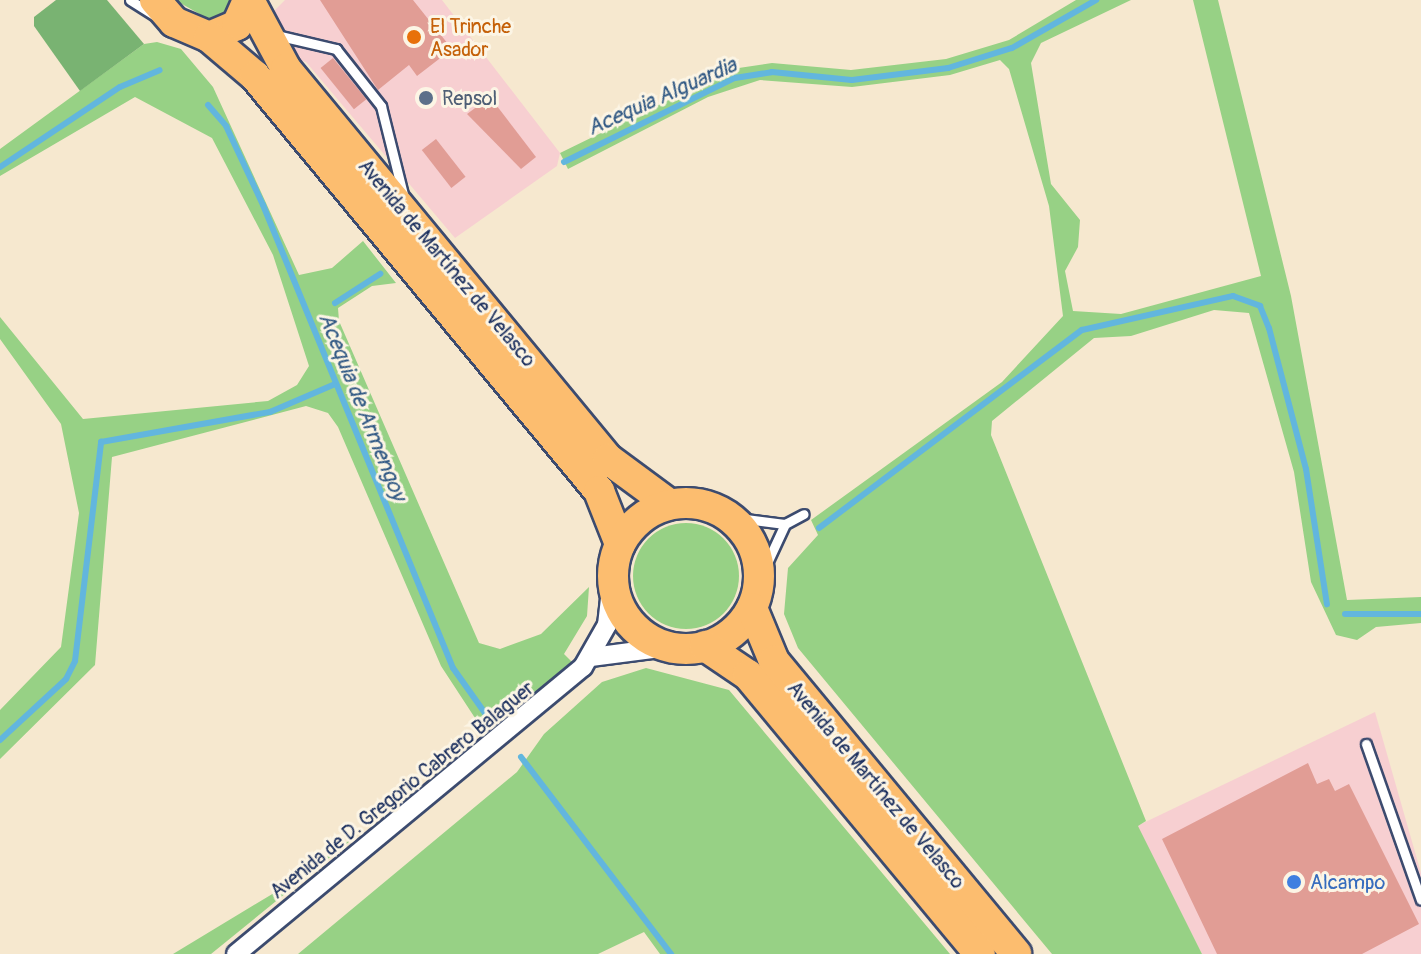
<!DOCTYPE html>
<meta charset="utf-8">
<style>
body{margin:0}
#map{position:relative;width:1421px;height:954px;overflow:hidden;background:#f6e8cf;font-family:Pangolin,sans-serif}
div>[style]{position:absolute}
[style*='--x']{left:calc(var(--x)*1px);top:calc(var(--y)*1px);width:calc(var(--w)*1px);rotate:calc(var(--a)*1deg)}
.built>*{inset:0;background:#f7cfd1}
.green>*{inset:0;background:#97d185}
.round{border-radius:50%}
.forest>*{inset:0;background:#79b372}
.stream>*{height:6px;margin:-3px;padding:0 3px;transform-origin:3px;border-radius:3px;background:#62b6de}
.building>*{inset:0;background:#e19d95;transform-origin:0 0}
.roads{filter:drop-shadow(2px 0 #3c4b6f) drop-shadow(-2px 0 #3c4b6f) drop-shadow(0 2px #3c4b6f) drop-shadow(0 -2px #3c4b6f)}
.service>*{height:9px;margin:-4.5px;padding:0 4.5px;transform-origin:4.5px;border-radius:4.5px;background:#fff}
.minor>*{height:18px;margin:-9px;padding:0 9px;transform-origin:9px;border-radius:9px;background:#fff}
.trunk>*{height:30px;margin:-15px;padding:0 15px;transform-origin:15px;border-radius:15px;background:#fcbd6f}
.trunk>.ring{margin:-15px;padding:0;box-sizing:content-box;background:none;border:30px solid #fcbd6f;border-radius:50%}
.dots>*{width:22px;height:22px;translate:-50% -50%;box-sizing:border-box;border:4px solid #fcf5e5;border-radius:50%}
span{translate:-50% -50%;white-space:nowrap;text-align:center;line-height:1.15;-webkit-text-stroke:6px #fcf5e5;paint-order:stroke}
.food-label{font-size:20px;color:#c56008}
.left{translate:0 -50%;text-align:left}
.service-label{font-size:20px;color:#4e5e75}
.street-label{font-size:20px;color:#1b2f5e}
.shop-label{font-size:20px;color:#366cbe}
.water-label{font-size:22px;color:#305884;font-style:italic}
</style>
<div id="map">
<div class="built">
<div style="clip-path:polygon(285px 0,442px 0,560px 153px,557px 166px,455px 238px,306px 62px,294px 59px,270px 15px)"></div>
<div style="clip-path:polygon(1375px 712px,1421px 873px,1421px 954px,1202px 954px,1137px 826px)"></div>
</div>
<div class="green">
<div style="clip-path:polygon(175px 0,232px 0,226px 14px,210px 20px)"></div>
<div style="clip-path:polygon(1076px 0,1131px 0,1041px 43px,1031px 63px,1051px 184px,1080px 220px,1078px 247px,1065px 271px,1073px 311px,1121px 314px,1261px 276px,1193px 0,1218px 0,1291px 296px,1347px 600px,1421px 597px,1421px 623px,1376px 627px,1357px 640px,1336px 635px,1311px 582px,1294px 472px,1249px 313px,1214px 310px,1131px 336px,1094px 338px,992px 421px,991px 435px,1146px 821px,1138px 826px,1202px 954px,1052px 954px,798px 648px,784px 614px,788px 568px,818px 535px,811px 520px,1002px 382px,1063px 316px,1049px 206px,1009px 69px,1000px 60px,950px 75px,852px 87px,760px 80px,708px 97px,568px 169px,560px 153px,732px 69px,772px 63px,851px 70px,946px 59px,1009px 40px)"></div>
<div style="clip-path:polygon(157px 42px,181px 49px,213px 87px,299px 275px,332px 268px,363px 241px,396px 283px,372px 286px,338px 308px,339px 321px,479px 643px,500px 649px,541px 634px,589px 587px,587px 616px,564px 654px,572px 662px,494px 729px,475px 718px,441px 666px,338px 427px,328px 413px,306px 406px,112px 457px,95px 665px,0 759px,0 710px,61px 647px,79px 513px,61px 424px,0 339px,0 317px,83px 419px,268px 401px,297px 385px,309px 366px,273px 255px,212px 138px,135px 97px,0 176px,0 149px,144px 44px)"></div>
<div class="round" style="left:633px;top:523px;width:106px;height:106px"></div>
<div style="clip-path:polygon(646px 668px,729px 690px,950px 954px,660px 954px,644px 932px,598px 954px,298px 954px,517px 772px,544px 734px,602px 682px)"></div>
<div style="clip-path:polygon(360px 833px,211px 954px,173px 954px,274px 893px)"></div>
</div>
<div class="forest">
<div style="clip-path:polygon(56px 0,107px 0,144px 44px,80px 91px,34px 26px,34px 17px)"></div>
</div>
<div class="stream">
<div style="--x:208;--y:105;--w:28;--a:49"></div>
<div style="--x:226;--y:126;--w:87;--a:64.9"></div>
<div style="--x:263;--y:205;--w:500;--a:67.69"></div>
<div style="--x:453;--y:668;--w:64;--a:54.6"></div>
<div style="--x:564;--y:162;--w:191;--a:-26.2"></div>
<div style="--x:735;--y:78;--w:37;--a:-9"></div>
<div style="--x:772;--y:72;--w:80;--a:5.7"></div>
<div style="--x:852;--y:80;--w:97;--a:-7.1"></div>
<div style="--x:948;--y:68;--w:67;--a:-17.4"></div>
<div style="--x:1012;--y:48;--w:97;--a:-29.7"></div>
<div style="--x:0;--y:167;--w:144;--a:-33.7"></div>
<div style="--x:120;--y:87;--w:43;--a:-23"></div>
<div style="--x:335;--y:303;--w:54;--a:-32.8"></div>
<div style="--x:819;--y:528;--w:329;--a:-37"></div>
<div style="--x:1082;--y:330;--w:155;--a:-12.7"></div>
<div style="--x:1233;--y:296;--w:29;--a:20"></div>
<div style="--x:1260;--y:306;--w:24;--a:68"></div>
<div style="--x:1269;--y:328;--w:146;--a:75.3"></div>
<div style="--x:1306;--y:469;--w:137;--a:81.2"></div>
<div style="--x:1345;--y:614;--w:76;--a:0"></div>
<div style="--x:0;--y:740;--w:90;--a:-42.7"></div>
<div style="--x:66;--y:679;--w:20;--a:-63"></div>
<div style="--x:75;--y:661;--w:221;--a:-83.2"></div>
<div style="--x:101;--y:442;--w:172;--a:-10.1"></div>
<div style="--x:270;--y:412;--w:69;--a:-23.2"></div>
<div style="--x:521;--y:757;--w:248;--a:52.7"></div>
</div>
<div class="building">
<div style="clip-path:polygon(320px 0,413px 0,452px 49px,417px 76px,409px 65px,378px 90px)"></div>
<div style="left:333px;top:58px;width:53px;height:16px;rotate:51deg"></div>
<div style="clip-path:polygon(490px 97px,536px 157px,521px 169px,467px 114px)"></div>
<div style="left:436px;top:139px;width:48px;height:18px;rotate:52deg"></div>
<div style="clip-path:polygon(1308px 763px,1317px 784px,1329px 779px,1335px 791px,1349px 784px,1419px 924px,1362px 954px,1217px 954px,1162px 839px)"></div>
</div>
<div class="roads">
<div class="service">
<div style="--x:130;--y:0;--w:28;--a:32"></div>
<div style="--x:276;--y:35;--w:62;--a:13.1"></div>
<div style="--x:336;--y:49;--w:73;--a:51.7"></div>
<div style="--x:381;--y:106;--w:91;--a:76"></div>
<div style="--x:730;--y:517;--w:55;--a:7.3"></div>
<div style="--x:785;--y:524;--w:21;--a:-28"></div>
<div style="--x:759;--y:580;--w:62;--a:-65.1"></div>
<div style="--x:1366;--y:744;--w:165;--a:70.6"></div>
</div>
<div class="minor">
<div style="--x:592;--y:657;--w:77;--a:-7.5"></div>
<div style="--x:236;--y:954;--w:450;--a:-39.6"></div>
<div style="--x:583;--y:667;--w:48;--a:-60.3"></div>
<div style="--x:607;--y:625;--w:53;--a:-83.5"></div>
</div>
<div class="trunk">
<div style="--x:155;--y:0;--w:29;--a:49"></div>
<div style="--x:174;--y:22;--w:38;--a:23"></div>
<div style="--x:209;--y:37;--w:30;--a:-23"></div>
<div style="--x:237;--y:25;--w:27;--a:-66"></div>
<div style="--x:249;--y:0;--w:78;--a:61.8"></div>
<div style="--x:286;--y:69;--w:506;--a:50.46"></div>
<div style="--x:608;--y:459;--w:76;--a:36.4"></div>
<div style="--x:209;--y:37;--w:60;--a:40.3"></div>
<div style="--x:255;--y:76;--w:539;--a:50.34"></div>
<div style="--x:599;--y:491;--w:57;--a:68.4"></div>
<div class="ring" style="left:613px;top:503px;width:116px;height:116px"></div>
<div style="--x:752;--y:608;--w:57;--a:67.5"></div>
<div style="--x:774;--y:661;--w:380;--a:50.4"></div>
<div style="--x:705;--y:646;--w:52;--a:34"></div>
<div style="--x:748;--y:675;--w:363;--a:50.3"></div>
</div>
</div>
<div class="dots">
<div style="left:414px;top:37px;background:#e8710a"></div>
<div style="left:426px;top:98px;background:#5c6f8a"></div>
<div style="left:1294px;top:882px;background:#3f7fe0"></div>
</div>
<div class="food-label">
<span class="left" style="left:430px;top:38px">El Trinche<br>Asador</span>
</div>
<div class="service-label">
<span class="left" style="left:442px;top:98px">Repsol</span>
</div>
<div class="street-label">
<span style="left:447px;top:263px;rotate:50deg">Avenida de Martínez de Velasco</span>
<span style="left:876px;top:785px;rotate:50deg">Avenida de Martínez de Velasco</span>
<span style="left:402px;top:790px;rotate:-39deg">Avenida de D. Gregorio Cabrero Balaguer</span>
</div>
<div class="shop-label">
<span class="left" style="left:1310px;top:882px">Alcampo</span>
</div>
<div class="water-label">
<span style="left:662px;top:97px;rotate:-24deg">Acequia Alguardia</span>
<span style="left:362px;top:407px;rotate:68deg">Acequia de Armengoy</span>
</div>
</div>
